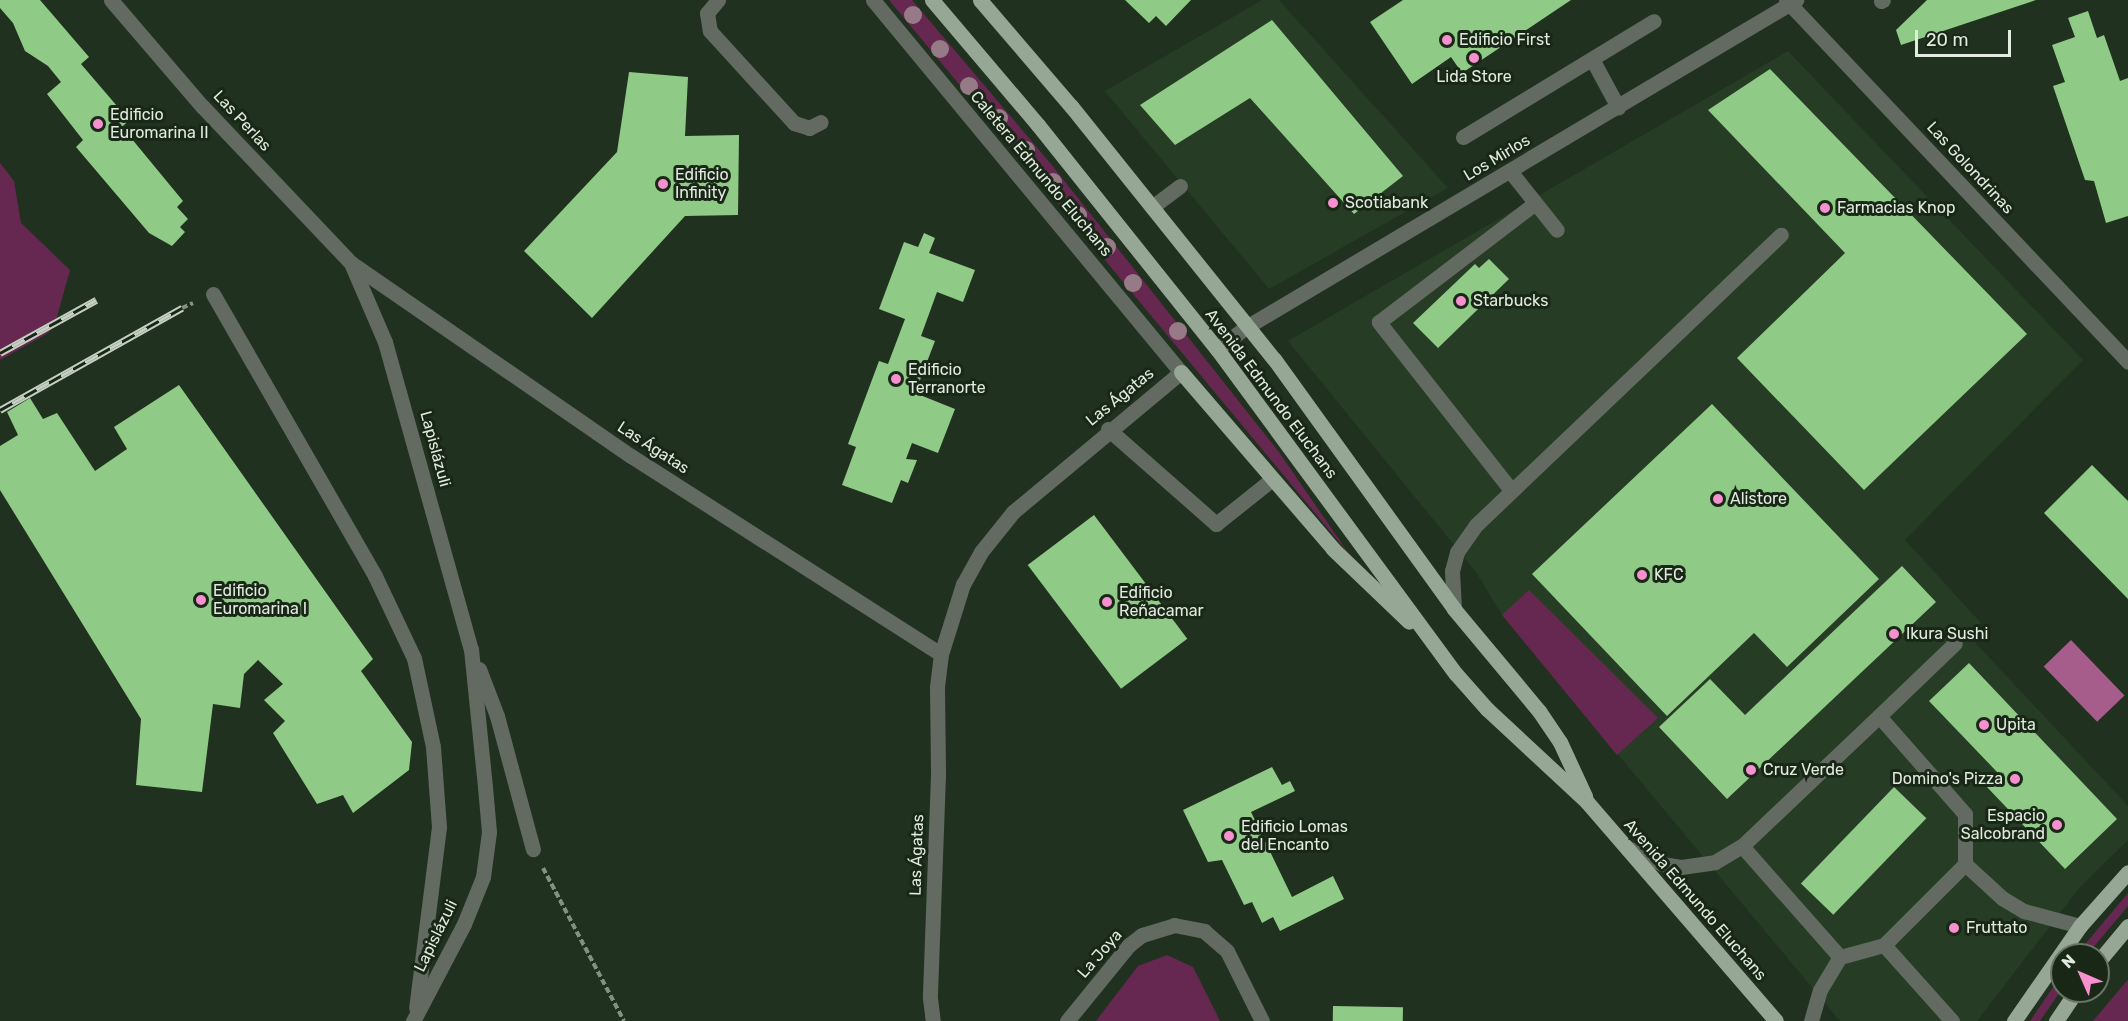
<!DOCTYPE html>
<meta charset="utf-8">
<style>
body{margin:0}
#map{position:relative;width:2128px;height:1021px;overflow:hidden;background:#21311f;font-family:Rubik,sans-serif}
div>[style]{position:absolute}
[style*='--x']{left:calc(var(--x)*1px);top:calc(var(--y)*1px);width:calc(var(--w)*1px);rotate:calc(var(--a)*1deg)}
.built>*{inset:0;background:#273c25}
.green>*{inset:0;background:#662850}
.water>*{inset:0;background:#a65d8b;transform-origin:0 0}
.building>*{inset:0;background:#8fca87;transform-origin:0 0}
.path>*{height:4px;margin-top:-2px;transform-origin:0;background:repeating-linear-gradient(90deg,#849182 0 6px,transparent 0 9px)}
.minor>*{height:15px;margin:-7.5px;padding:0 7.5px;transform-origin:7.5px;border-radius:7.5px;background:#626a61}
.major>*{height:15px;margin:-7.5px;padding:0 7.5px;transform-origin:7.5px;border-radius:7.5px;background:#97a795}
.rail>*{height:7px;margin-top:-3.5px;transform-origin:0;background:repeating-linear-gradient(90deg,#182716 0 14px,#c5d0c3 0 28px);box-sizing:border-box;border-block:2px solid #c5d0c3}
.trees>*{width:18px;height:18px;margin:-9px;border-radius:50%;background:#967b86}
.dots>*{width:16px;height:16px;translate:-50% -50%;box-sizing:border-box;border:3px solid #182716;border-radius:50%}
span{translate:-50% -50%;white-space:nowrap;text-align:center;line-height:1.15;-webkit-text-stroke:6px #182716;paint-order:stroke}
.poi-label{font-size:16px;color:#e1ebdf}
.left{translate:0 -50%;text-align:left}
.right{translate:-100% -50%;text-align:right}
.street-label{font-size:16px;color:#e1ebdf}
.north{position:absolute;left:2050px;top:943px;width:60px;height:60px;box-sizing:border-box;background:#182716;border:2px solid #687566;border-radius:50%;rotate:315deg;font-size:16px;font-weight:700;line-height:24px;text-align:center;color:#e1ebdf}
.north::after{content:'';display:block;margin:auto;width:21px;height:27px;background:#f690cf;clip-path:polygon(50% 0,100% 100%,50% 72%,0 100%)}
.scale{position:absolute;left:1915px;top:30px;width:96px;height:27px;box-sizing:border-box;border:3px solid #e1ebdf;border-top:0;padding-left:8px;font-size:18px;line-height:21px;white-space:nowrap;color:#e1ebdf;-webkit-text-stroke:4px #182716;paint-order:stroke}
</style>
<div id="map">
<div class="built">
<div style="clip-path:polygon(1262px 0,1279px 0,1448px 188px,1269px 289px,1105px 91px)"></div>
<div style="clip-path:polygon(1788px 51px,2083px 360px,1905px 540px,1981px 623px,1969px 636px,2128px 806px,2128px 840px,2080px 887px,1977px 1021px,1840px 1021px,1502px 615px,1476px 572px,1288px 341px)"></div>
</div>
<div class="green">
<div style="clip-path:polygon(889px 0,912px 0,1051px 164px,1279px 452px,1349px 554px)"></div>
<div style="clip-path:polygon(0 163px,14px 181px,21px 223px,70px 270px,55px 324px,48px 333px,0 360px)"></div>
<div style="clip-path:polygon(1529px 590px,1658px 718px,1617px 755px,1502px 615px)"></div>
<div style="clip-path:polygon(2128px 893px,2128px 906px,2087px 955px,2076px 955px)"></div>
<div style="clip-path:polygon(1167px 955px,1193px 967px,1220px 1021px,1096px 1021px,1138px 966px)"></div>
<div style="clip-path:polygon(2062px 974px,2062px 989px,2040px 1021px,2030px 1021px)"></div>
<div style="clip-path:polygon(2128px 980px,2128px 1021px,2093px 1021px,2125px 983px)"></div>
</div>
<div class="water">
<div style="left:2071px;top:640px;width:77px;height:38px;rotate:46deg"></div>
</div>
<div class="building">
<div style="clip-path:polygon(0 0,40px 0,89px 57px,81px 64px,129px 120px,122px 127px,183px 201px,177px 207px,188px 219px,180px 227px,185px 232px,172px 246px,149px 233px,76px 147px,83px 140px,47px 94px,61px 82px,48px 66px,25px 51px,13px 23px,0 8px)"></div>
<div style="clip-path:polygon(1125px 0,1191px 0,1166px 26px,1156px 16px,1149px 23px)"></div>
<div style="clip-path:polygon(1403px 0,1571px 0,1462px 73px,1451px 57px,1412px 84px,1370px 22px)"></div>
<div style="clip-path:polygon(1927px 0,2036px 0,1901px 45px,1896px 30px)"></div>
<div style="clip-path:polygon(2088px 11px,2097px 38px,2104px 35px,2120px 81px,2128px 78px,2128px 216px,2106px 223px,2094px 181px,2085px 180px,2053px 86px,2065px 82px,2052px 45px,2075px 37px,2068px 18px)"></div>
<div style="clip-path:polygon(1272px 20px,1403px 176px,1354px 214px,1250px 98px,1175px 145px,1140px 105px)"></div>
<div style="clip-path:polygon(1770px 69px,2027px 334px,1864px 490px,1737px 358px,1845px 253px,1708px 110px)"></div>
<div style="clip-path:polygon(629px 72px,688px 77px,685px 136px,739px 135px,738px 215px,685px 216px,592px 318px,524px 251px,617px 152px)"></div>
<div style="clip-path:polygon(924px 233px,935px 238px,929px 253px,975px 270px,963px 302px,937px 292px,921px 336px,935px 341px,915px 393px,955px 409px,938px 453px,912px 443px,906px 459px,917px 460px,908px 483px,901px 480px,892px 503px,842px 485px,856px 447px,848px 444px,879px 361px,888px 364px,905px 319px,879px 309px,904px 242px,918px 247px)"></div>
<div style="clip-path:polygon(1489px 259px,1509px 279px,1438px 348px,1413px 323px,1475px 264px,1479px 268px)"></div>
<div style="clip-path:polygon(179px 385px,373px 659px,361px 671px,412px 742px,409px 770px,353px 813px,343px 795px,317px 804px,273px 733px,285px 721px,264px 700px,283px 684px,258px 660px,244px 674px,240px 708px,213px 704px,202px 792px,136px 785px,141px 719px,0 490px,0 446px,18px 435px,7px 412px,30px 398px,43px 419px,57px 413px,95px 471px,127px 449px,114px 427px)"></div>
<div style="clip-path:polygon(1712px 404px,1879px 579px,1787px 667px,1754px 633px,1667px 716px,1532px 574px)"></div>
<div style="clip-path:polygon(2092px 465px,2128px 501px,2128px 599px,2044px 513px)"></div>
<div style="left:1094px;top:515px;width:155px;height:83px;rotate:53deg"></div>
<div style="clip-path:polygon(1902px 566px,1936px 602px,1727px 799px,1659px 727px,1710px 679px,1745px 715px)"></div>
<div style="clip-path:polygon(1969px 663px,2117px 819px,2065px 869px,1986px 786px,1998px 773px,1929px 701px)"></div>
<div style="clip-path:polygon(1272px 767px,1282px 785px,1290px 781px,1295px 791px,1251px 812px,1292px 897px,1333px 876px,1344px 899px,1280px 931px,1273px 917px,1262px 923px,1252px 902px,1244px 905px,1222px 860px,1208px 862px,1183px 810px)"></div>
<div style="left:1894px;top:787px;width:45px;height:134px;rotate:44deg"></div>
<div style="left:1333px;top:1006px;width:70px;height:15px;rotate:1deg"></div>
</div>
<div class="path">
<div style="--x:182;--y:308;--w:12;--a:-24"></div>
<div style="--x:543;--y:868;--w:173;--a:62.1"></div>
</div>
<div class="minor">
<div style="--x:111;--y:0;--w:140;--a:49.4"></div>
<div style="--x:202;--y:106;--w:216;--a:46.5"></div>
<div style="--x:351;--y:263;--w:340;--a:34.6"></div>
<div style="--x:631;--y:456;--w:368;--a:32.6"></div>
<div style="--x:718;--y:0;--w:17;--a:130"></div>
<div style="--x:707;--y:13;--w:18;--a:81"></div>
<div style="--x:710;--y:31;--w:125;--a:47.6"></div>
<div style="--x:794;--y:123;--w:16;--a:18"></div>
<div style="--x:809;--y:128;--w:13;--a:-27"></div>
<div style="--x:873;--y:0;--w:483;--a:50.4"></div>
<div style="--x:1181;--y:372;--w:219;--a:140.2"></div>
<div style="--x:1013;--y:512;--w:51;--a:128.7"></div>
<div style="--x:981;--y:552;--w:37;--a:119"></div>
<div style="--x:963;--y:584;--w:73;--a:107.4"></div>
<div style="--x:941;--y:654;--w:34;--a:97"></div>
<div style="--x:937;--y:688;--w:87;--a:89.3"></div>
<div style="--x:938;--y:775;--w:223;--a:92.1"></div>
<div style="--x:930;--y:998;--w:23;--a:83"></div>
<div style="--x:1786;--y:0;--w:498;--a:46.6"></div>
<div style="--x:1881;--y:1;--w:2;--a:-27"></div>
<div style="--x:1592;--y:59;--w:55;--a:61.6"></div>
<div style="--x:1463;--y:137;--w:223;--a:-31.3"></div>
<div style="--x:1510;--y:171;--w:75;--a:51.5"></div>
<div style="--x:1152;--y:207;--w:35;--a:-37"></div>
<div style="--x:351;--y:263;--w:86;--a:66.7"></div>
<div style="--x:385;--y:342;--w:319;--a:74.4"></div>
<div style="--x:471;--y:649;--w:139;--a:84.2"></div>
<div style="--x:485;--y:787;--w:45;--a:84.9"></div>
<div style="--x:489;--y:832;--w:45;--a:97.6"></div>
<div style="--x:483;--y:877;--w:51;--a:112"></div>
<div style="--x:464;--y:924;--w:110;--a:117.7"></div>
<div style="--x:213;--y:294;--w:325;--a:60.1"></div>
<div style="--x:375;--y:576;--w:91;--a:64.6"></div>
<div style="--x:414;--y:658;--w:91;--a:77.9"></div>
<div style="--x:433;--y:747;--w:80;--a:85.7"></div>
<div style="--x:439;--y:827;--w:182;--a:97.2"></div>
<div style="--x:1217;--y:349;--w:39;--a:-37"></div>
<div style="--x:1248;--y:326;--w:638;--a:-30.75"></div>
<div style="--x:1108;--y:429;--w:144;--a:41.3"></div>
<div style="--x:1216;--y:524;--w:70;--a:-38.7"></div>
<div style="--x:1511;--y:490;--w:214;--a:-128.2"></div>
<div style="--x:1379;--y:322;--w:196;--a:-37.3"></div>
<div style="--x:1454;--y:609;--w:38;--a:-93"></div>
<div style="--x:1452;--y:571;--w:20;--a:-75"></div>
<div style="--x:1457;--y:552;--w:33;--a:-55"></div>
<div style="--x:1476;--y:525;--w:421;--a:-43.6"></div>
<div style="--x:479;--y:669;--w:50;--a:69"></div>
<div style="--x:497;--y:716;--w:138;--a:74.9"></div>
<div style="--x:1879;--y:716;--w:105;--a:-43.8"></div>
<div style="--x:1628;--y:848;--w:38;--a:25"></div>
<div style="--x:1662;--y:864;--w:19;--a:9"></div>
<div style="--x:1681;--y:867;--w:34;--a:-8"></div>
<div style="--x:1715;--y:862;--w:31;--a:-31"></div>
<div style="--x:1965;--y:864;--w:50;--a:42.6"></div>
<div style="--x:2002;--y:898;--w:26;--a:31"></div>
<div style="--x:2024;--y:911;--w:58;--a:15"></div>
<div style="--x:1884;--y:945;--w:102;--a:48.2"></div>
<div style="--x:1067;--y:1021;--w:98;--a:-50.8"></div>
<div style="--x:1129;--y:945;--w:16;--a:-38"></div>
<div style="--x:1142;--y:935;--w:34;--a:-17"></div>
<div style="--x:1174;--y:925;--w:31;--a:11"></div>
<div style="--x:1204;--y:931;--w:30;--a:41"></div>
<div style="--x:1227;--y:951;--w:78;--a:63.4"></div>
<div style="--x:1811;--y:1021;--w:32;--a:-74"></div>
<div style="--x:1820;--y:990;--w:39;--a:-59"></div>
<div style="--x:1840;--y:957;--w:46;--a:-15.3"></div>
<div style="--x:1884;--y:945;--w:115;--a:-45"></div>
<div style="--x:1965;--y:864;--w:50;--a:-90"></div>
<div style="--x:1965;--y:814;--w:130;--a:-131.3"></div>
<div style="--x:1879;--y:716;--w:189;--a:136.5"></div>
<div style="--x:1742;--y:846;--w:148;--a:48.6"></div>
</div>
<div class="major">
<div style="--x:932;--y:0;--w:164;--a:49.7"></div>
<div style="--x:1038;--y:125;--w:287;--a:51.4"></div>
<div style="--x:1217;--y:349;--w:403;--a:53.7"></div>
<div style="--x:1456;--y:674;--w:47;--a:48.5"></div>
<div style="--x:1487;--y:709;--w:137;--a:42.9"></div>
<div style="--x:1587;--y:802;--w:289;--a:49.2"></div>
<div style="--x:980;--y:0;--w:140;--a:49.4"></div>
<div style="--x:1071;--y:106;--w:324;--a:51.3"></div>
<div style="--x:1274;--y:359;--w:308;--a:54.2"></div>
<div style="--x:1454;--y:609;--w:133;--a:50.2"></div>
<div style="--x:1539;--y:711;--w:37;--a:56"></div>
<div style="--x:1560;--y:742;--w:60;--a:65.2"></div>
<div style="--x:1181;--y:372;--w:233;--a:49.3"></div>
<div style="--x:1333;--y:549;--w:105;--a:43.8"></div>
<div style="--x:2098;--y:962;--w:47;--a:-50.2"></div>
<div style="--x:2014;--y:1021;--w:116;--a:-55.2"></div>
<div style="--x:2080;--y:926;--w:72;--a:-48.4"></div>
<div style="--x:2056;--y:1021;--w:36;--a:-56"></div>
</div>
<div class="rail">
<div style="--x:0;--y:353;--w:110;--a:-28.9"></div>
<div style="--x:0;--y:410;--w:209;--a:-29.3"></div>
</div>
<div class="trees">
<div style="left:913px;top:15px"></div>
<div style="left:940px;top:49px"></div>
<div style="left:969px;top:86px"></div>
<div style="left:999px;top:118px"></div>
<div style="left:1026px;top:150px"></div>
<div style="left:1053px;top:182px"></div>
<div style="left:1078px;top:215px"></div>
<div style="left:1107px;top:247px"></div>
<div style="left:1133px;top:283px"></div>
<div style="left:1178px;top:331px"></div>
</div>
<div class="dots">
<div style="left:1447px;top:40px;background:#f690cf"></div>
<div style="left:1474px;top:58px;background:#f690cf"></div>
<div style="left:98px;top:124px;background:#f690cf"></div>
<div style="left:663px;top:184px;background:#f690cf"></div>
<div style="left:1333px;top:203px;background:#f690cf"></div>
<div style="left:1825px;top:208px;background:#f690cf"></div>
<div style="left:1461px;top:301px;background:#f690cf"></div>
<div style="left:896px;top:379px;background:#f690cf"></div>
<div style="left:1718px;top:499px;background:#f690cf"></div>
<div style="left:1642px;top:575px;background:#f690cf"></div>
<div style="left:201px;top:600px;background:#f690cf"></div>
<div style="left:1107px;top:602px;background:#f690cf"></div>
<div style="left:1894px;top:634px;background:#f690cf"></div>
<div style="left:1984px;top:725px;background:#f690cf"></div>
<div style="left:1751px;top:770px;background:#f690cf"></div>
<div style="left:2015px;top:779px;background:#f690cf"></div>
<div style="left:2057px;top:825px;background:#f690cf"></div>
<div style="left:1229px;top:836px;background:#f690cf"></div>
<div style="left:1954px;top:928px;background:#f690cf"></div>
</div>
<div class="poi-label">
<span class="left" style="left:1459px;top:40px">Edificio First</span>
<span style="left:1474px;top:77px">Lida Store</span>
<span class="left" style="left:110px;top:124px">Edificio<br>Euromarina II</span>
<span class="left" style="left:675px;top:184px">Edificio<br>Infinity</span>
<span class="left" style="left:1345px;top:203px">Scotiabank</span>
<span class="left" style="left:1837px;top:208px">Farmacias Knop</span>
<span class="left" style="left:1473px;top:301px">Starbucks</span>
<span class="left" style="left:908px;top:379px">Edificio<br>Terranorte</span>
<span class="left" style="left:1730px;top:499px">Alistore</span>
<span class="left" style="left:1654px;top:575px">KFC</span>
<span class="left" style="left:213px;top:600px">Edificio<br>Euromarina I</span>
<span class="left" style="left:1119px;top:602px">Edificio<br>Reñacamar</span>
<span class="left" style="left:1906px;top:634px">Ikura Sushi</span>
<span class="left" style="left:1996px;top:725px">Upita</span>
<span class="left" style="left:1763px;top:770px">Cruz Verde</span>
<span class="right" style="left:2003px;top:779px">Domino's Pizza</span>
<span class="right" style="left:2045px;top:825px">Espacio<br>Salcobrand</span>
<span class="left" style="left:1241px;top:836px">Edificio Lomas<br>del Encanto</span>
<span class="left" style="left:1966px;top:928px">Fruttato</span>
</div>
<div class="street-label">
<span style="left:242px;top:121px;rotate:47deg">Las Perlas</span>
<span style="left:1497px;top:158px;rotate:-31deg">Los Mirlos</span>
<span style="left:1970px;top:168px;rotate:47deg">Las Golondrinas</span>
<span style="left:1041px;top:174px;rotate:50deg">Caletera Edmundo Eluchans</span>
<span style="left:1271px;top:394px;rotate:53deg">Avenida Edmundo Eluchans</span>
<span style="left:1120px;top:397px;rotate:-39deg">Las Ágatas</span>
<span style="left:653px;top:448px;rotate:33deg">Las Ágatas</span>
<span style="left:435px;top:449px;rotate:75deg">Lapislázuli</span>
<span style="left:917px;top:855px;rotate:-88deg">Las Ágatas</span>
<span style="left:1695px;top:900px;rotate:49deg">Avenida Edmundo Eluchans</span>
<span style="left:436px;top:936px;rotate:-64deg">Lapislázuli</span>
<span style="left:1100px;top:954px;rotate:-49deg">La Joya</span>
</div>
<div class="north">N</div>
<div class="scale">20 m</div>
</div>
